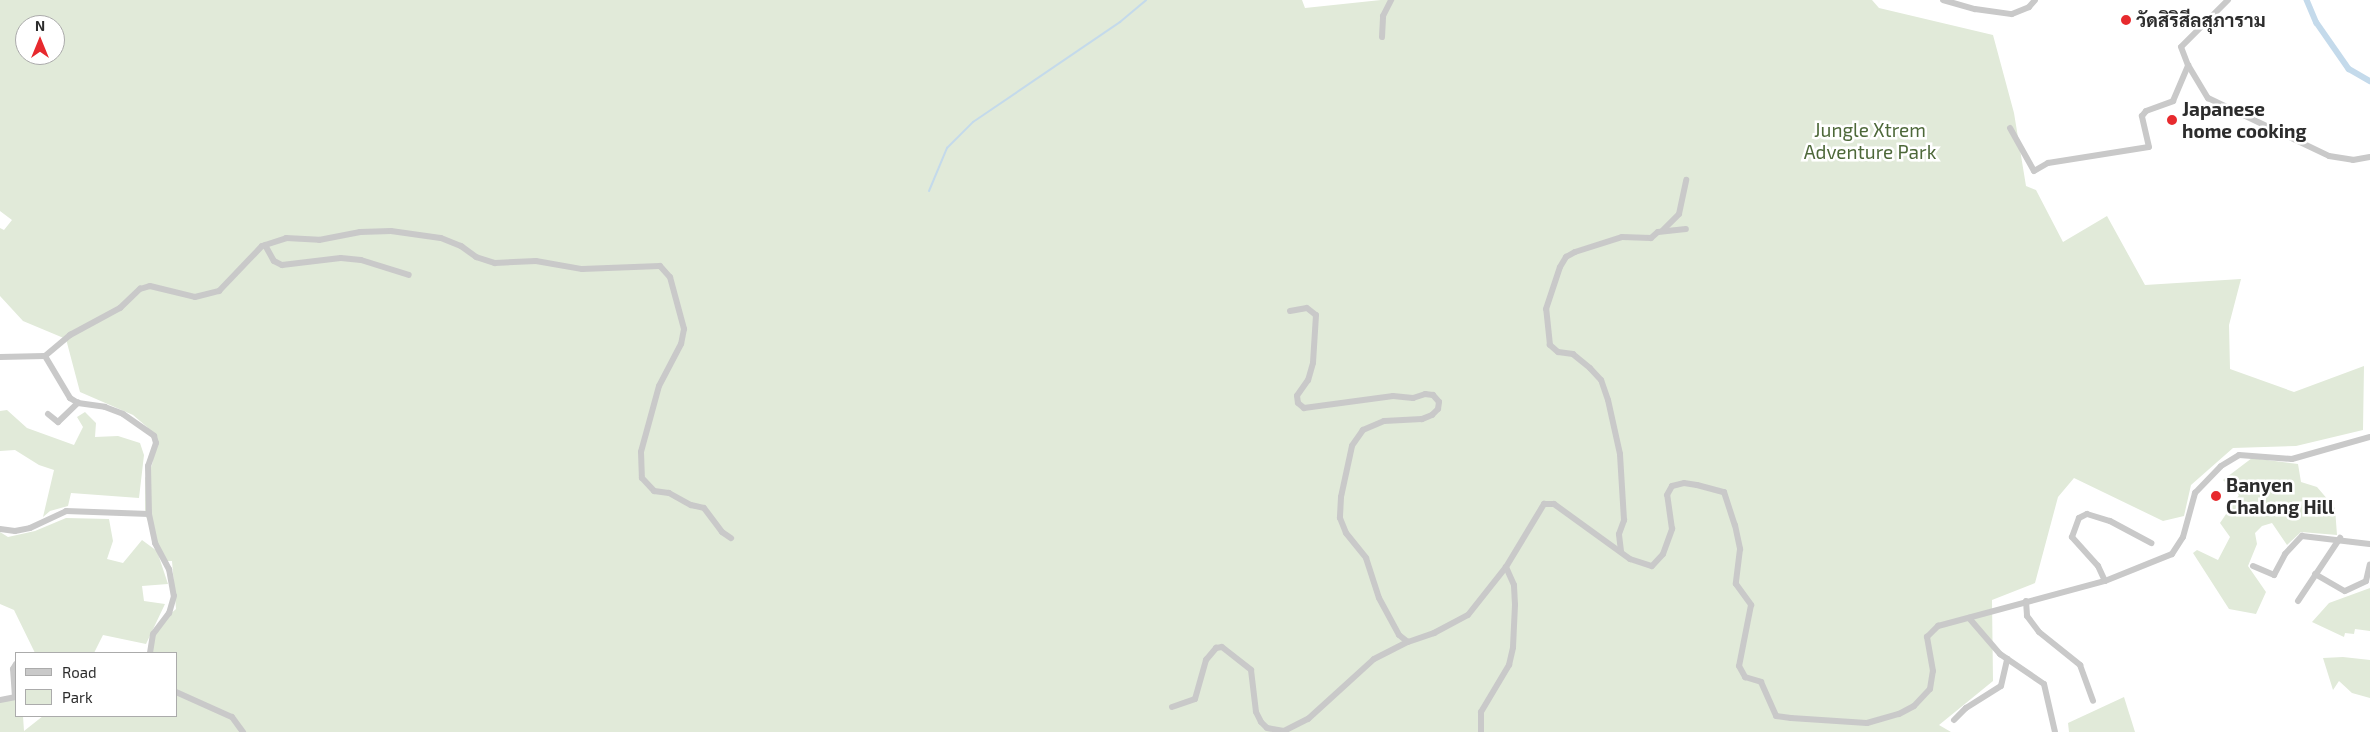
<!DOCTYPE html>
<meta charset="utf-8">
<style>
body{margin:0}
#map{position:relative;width:2370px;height:732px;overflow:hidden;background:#fff;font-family:"Exo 2",Sarabun,sans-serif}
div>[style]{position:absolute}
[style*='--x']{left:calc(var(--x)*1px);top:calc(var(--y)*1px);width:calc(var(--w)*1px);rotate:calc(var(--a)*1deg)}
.green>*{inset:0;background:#e1ead9}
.stream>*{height:2px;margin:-1px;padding:0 1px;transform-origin:1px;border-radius:1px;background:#c4daeb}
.canal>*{height:5.5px;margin:-2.75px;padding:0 2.75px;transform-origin:2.75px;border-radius:2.75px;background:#c4daeb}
.minor>*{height:6px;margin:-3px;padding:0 3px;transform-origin:3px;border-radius:3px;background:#c9c9c9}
.dots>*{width:14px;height:14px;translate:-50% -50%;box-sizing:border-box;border:2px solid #fff;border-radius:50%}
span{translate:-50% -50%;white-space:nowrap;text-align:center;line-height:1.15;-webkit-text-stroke:5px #fff;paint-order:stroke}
.poi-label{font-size:19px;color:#2c2c2c;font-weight:700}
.left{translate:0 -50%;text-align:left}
.park-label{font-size:19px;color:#4d6839}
.legend{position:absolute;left:15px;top:652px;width:162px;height:65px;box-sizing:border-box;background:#fff;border:1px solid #ababab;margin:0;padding:6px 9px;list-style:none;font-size:15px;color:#2c2c2c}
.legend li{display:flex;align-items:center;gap:10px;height:25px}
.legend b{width:25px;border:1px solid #ababab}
.north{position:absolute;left:15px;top:15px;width:50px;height:50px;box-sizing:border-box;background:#fff;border:1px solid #ababab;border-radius:50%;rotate:0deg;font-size:14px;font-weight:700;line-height:20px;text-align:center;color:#2c2c2c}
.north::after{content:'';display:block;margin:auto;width:18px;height:22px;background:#e72a2e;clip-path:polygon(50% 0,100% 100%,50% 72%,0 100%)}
</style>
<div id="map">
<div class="green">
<div style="clip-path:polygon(evenodd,0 0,1302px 0,1305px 8px,1381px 0,1872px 0,1879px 8px,1993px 35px,2014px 113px,2026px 186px,2036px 190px,2063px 242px,2107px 216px,2145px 285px,2241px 279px,2229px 325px,2230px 369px,2294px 392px,2364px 366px,2363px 430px,2296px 446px,2233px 448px,2191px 485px,2184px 516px,2163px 521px,2074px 478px,2058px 497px,2035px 583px,1992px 600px,1993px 681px,1939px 725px,1951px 732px,0 732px,0 699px,16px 697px,16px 716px,23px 716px,24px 731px,43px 716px,176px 716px,176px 653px,147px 653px,160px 623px,176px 609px,172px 561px,164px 561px,145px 514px,145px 478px,152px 465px,156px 442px,147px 427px,133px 415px,80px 392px,66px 339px,23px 321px,0 296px,0 228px,4px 230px,12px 220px,0 211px,0 0,25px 25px,55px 25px,55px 55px,25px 55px,25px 25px)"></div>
<div style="clip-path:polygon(7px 410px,27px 428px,74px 445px,83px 427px,77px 417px,85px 412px,96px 423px,95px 437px,118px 436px,140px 443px,144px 455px,139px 498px,71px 493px,68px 506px,50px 511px,43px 517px,54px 470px,39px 465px,15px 450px,0 451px,0 411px)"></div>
<div style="clip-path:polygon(2252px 458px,2298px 464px,2301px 482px,2317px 487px,2335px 508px,2337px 535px,2301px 532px,2287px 545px,2272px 523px,2262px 526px,2255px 533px,2257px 544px,2248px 566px,2266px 592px,2256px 614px,2229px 609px,2193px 553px,2197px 550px,2218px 560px,2230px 537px,2220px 523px,2239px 495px,2223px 480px)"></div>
<div style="clip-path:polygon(66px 518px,109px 519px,113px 541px,107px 559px,123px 563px,142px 540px,157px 551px,168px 584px,142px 586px,144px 601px,165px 604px,146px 644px,103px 635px,94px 653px,35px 653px,14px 610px,0 604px,0 532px,8px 537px,35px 531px)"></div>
<div style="clip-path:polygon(2370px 588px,2370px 631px,2355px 629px,2354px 634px,2345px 633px,2344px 637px,2312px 622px,2329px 603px)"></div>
<div style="clip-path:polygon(2343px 657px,2370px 660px,2370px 698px,2352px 693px,2339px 681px,2333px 690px,2323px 658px)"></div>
<div style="clip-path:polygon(2124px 697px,2135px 732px,2069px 732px,2068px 723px)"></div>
</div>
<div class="stream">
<div style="--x:929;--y:191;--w:47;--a:-67.3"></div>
<div style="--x:947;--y:148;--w:37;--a:-45"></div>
<div style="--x:973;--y:122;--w:178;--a:-34.2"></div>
<div style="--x:1120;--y:22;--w:34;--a:-40"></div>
</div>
<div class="canal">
<div style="--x:2307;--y:0;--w:25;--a:67"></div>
<div style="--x:2317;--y:23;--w:56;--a:55.2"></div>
<div style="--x:2349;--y:69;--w:24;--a:30"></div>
</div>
<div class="minor">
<div style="--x:1943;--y:0;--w:33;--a:16"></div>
<div style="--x:1975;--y:9;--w:37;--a:8"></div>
<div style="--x:2012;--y:14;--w:18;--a:-22"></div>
<div style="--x:2029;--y:7;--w:9;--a:-49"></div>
<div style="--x:2228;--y:0;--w:66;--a:135"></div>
<div style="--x:2181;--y:47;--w:19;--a:69"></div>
<div style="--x:2188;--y:65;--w:39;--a:59"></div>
<div style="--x:2208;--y:98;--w:134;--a:25.6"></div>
<div style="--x:2329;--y:156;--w:24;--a:9"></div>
<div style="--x:2353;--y:160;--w:17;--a:-10"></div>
<div style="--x:1382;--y:37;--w:21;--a:-87"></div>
<div style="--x:1383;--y:16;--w:18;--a:-63"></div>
<div style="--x:2010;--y:128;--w:49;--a:60.8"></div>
<div style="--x:2034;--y:171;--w:16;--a:-30"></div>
<div style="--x:2048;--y:163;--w:102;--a:-9"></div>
<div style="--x:2149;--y:147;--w:32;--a:-103"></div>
<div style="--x:2142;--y:116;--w:6;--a:-51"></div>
<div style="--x:2146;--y:111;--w:29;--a:-20"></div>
<div style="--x:2173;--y:101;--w:39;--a:-67"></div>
<div style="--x:1662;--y:231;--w:24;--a:-45"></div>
<div style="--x:1679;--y:214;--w:35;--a:-78"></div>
<div style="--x:265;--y:245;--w:18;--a:61"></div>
<div style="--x:274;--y:261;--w:9;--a:27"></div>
<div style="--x:282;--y:265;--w:59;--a:-6.8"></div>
<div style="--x:341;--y:258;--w:20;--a:6"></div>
<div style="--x:361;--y:260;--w:50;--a:17.4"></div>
<div style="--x:1290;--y:311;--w:17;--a:-10"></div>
<div style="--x:1307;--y:308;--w:11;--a:38"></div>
<div style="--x:1316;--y:315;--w:48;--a:93.6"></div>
<div style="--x:1313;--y:363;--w:18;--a:106"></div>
<div style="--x:1308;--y:380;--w:19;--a:125"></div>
<div style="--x:1297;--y:396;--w:7;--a:82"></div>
<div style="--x:1298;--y:403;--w:8;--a:40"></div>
<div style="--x:1304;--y:408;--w:90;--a:-7.7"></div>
<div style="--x:1393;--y:396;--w:20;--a:6"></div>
<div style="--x:1413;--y:398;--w:13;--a:-18"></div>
<div style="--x:1425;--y:394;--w:8;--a:7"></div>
<div style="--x:1433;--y:395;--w:9;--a:49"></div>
<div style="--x:1439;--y:402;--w:7;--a:98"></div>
<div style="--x:1438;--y:409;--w:8;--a:135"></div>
<div style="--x:1432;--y:415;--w:11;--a:158"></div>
<div style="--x:1422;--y:419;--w:38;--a:177"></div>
<div style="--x:1384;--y:421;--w:23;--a:157"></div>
<div style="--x:1363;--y:430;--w:19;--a:125"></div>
<div style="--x:1352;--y:446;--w:52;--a:102.2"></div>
<div style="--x:1341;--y:497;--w:21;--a:93"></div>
<div style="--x:1340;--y:518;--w:16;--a:68"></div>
<div style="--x:1346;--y:533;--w:32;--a:51"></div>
<div style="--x:1366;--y:558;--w:42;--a:72"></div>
<div style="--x:1379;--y:598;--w:42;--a:61.6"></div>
<div style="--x:1399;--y:635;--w:11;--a:38"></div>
<div style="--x:1408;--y:642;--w:28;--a:-19"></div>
<div style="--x:1434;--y:633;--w:38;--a:-28"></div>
<div style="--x:1468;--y:615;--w:61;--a:-51.6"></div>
<div style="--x:1506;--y:567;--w:74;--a:-58.9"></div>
<div style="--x:1544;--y:504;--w:10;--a:0"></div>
<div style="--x:1554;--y:504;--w:94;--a:35.9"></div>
<div style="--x:1630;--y:559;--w:23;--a:18"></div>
<div style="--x:1652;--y:566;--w:16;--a:-47"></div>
<div style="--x:1663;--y:554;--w:27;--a:-70"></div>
<div style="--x:1672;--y:529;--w:34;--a:-98"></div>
<div style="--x:1667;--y:495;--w:10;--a:-61"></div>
<div style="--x:1672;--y:486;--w:12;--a:-14"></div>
<div style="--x:1684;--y:483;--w:13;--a:9"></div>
<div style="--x:1697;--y:485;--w:28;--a:15"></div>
<div style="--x:1724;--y:492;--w:35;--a:72"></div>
<div style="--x:1735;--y:525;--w:25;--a:78"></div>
<div style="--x:1740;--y:549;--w:35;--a:97"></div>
<div style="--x:1736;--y:584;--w:26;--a:54"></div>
<div style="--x:1751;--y:605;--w:62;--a:101.1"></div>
<div style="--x:1739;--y:666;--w:13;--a:61"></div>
<div style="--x:1745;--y:677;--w:17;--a:17"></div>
<div style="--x:1761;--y:682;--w:37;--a:66"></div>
<div style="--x:1776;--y:716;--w:15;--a:8"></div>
<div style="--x:1791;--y:718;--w:76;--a:3.8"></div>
<div style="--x:1867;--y:723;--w:33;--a:-16"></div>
<div style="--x:1899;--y:714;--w:17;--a:-28"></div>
<div style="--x:1914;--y:706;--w:23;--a:-47"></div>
<div style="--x:1930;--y:689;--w:18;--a:-81"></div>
<div style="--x:1933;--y:671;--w:35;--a:-100"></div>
<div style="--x:1927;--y:637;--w:16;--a:-45"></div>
<div style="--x:1938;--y:626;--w:173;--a:-15.1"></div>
<div style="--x:2105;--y:581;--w:72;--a:-21.9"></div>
<div style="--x:2172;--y:554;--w:20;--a:-57"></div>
<div style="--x:2183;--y:537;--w:46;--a:-74.7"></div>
<div style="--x:2195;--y:493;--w:37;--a:-46"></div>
<div style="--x:2221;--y:466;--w:21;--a:-31"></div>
<div style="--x:2239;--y:455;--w:53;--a:4.3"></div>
<div style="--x:2292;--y:459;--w:81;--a:-15.8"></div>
<div style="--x:45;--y:356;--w:49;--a:59.2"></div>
<div style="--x:70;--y:398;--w:9;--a:32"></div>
<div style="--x:78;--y:403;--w:27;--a:8"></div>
<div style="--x:105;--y:407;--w:19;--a:21"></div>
<div style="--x:123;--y:414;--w:38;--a:35"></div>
<div style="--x:154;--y:436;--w:7;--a:74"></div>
<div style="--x:156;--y:443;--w:24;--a:109"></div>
<div style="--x:148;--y:466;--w:48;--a:88.8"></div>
<div style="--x:149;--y:514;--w:30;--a:78"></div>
<div style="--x:155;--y:543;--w:30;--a:62"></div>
<div style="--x:169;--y:569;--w:27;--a:80"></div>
<div style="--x:174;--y:596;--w:18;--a:106"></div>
<div style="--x:169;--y:613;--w:26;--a:127"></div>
<div style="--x:153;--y:634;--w:19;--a:99"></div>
<div style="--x:0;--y:357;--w:45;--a:-1.3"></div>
<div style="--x:45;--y:356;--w:33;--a:-40"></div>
<div style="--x:70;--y:335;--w:57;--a:-28.4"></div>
<div style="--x:120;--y:308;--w:28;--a:-44"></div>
<div style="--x:140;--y:289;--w:10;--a:-17"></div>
<div style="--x:150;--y:286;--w:46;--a:13.7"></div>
<div style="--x:195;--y:297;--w:25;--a:-14"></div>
<div style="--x:219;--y:291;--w:62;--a:-46.3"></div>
<div style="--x:262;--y:246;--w:25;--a:-18"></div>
<div style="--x:286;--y:238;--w:33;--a:3"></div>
<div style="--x:319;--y:240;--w:42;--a:-11"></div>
<div style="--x:360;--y:232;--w:31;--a:-2"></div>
<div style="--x:391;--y:231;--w:50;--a:8"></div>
<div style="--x:441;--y:238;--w:22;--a:22"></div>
<div style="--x:461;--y:246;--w:19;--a:36"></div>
<div style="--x:476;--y:257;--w:20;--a:18"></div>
<div style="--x:495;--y:263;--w:41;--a:-2.8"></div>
<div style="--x:536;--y:261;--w:47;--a:9.9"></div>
<div style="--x:582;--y:269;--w:78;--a:-2.2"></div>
<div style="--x:660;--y:266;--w:15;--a:48"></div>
<div style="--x:670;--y:277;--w:54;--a:74.9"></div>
<div style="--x:684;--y:329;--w:15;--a:101"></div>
<div style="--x:681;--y:344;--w:47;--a:117.6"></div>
<div style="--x:659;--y:386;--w:68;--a:105.3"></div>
<div style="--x:641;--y:452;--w:26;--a:88"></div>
<div style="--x:642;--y:478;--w:18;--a:47"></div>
<div style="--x:654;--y:491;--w:15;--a:8"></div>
<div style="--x:669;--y:493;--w:25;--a:29"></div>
<div style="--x:691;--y:505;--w:13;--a:13"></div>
<div style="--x:704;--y:508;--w:30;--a:53"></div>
<div style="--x:722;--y:532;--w:11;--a:34"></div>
<div style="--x:48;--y:414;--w:13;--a:39"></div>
<div style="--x:58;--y:422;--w:28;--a:-44"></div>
<div style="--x:0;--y:529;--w:15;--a:8"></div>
<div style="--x:15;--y:531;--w:15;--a:-11"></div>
<div style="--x:30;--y:528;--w:40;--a:-25"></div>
<div style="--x:66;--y:511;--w:83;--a:2.1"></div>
<div style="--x:1621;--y:551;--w:17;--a:-97"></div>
<div style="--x:1619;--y:534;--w:15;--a:-70"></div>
<div style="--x:1624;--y:520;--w:66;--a:-93.5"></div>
<div style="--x:1620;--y:454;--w:55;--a:-102.5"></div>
<div style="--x:1608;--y:400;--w:21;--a:-109"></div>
<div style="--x:1601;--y:380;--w:16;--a:-133"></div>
<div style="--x:1590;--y:368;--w:22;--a:-141"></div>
<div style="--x:1573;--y:354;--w:15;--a:-172"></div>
<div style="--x:1558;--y:352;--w:11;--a:-139"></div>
<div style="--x:1550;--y:345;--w:36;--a:-96"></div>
<div style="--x:1546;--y:309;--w:44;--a:-71.6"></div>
<div style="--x:1560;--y:267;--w:12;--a:-59"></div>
<div style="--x:1566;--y:257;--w:10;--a:-29"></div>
<div style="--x:1575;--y:252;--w:49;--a:-17.7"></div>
<div style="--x:1622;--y:237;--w:29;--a:2"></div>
<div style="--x:1651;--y:238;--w:9;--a:-41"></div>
<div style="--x:1658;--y:232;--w:28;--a:-6"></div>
<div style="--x:2253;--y:566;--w:23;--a:23"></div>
<div style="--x:2274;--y:575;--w:24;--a:-62"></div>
<div style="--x:2285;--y:554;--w:25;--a:-47"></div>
<div style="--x:2302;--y:536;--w:68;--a:6.7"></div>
<div style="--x:2315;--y:574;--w:34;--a:30"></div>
<div style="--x:2345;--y:591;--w:23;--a:-25"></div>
<div style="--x:2366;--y:581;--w:17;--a:-77"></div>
<div style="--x:2105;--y:581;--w:17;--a:-115"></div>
<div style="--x:2098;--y:566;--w:39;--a:-132"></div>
<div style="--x:2072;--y:537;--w:20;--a:-70"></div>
<div style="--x:2079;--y:518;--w:9;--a:-27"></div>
<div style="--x:2087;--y:514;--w:24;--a:17"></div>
<div style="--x:2110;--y:521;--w:47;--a:28.2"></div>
<div style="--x:2026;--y:601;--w:15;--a:86"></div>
<div style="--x:2027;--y:616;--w:20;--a:53"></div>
<div style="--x:2039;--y:632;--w:53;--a:38.8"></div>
<div style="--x:2080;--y:665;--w:38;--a:70"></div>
<div style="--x:2298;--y:601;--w:76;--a:-56.3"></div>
<div style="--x:1969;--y:618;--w:48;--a:49.3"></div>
<div style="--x:2000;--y:654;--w:53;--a:34.3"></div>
<div style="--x:2044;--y:684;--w:49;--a:77.1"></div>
<div style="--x:176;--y:692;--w:61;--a:24.1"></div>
<div style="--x:232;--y:717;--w:19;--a:54"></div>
<div style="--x:15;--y:697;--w:28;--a:-94"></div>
<div style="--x:13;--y:669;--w:6;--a:-59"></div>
<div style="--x:0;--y:700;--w:16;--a:-11"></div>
<div style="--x:1172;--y:707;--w:24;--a:-19"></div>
<div style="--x:1195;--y:699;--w:41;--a:-74.2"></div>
<div style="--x:1206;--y:660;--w:16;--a:-50"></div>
<div style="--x:1216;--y:648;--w:6;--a:-9"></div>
<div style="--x:1222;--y:647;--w:37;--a:38"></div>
<div style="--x:1251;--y:670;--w:42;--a:83.2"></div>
<div style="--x:1256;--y:712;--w:11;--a:63"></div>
<div style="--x:1261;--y:722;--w:8;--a:45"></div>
<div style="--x:1267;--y:728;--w:17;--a:10"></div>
<div style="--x:1284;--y:731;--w:27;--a:-27"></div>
<div style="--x:1308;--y:719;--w:89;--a:-42.3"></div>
<div style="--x:1374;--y:659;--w:38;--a:-27"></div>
<div style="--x:1954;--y:720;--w:17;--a:-45"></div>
<div style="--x:1966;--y:708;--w:41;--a:-32.2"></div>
<div style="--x:2001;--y:686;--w:28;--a:-77"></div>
<div style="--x:1481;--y:732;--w:20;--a:-90"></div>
<div style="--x:1481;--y:712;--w:55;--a:-59.2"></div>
<div style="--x:1509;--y:665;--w:18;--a:-77"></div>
<div style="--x:1513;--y:647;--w:42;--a:-87.3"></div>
<div style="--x:1515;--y:605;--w:20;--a:-93"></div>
<div style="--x:1514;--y:585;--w:20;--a:-114"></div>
</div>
<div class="dots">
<div style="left:2126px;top:20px;background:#e72a2e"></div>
<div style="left:2172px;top:120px;background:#e72a2e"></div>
<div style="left:2216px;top:496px;background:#e72a2e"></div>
</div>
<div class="poi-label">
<span class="left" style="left:2136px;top:20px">วัดสิริสีลสุภาราม</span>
<span class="left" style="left:2182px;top:120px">Japanese<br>home cooking</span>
<span class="left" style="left:2226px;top:496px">Banyen<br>Chalong Hill</span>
</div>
<div class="park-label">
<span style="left:1870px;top:141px">Jungle Xtrem<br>Adventure Park</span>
</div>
<ul class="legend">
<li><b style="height:6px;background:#c9c9c9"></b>Road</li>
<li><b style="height:14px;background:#e1ead9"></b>Park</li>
</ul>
<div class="north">N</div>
</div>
